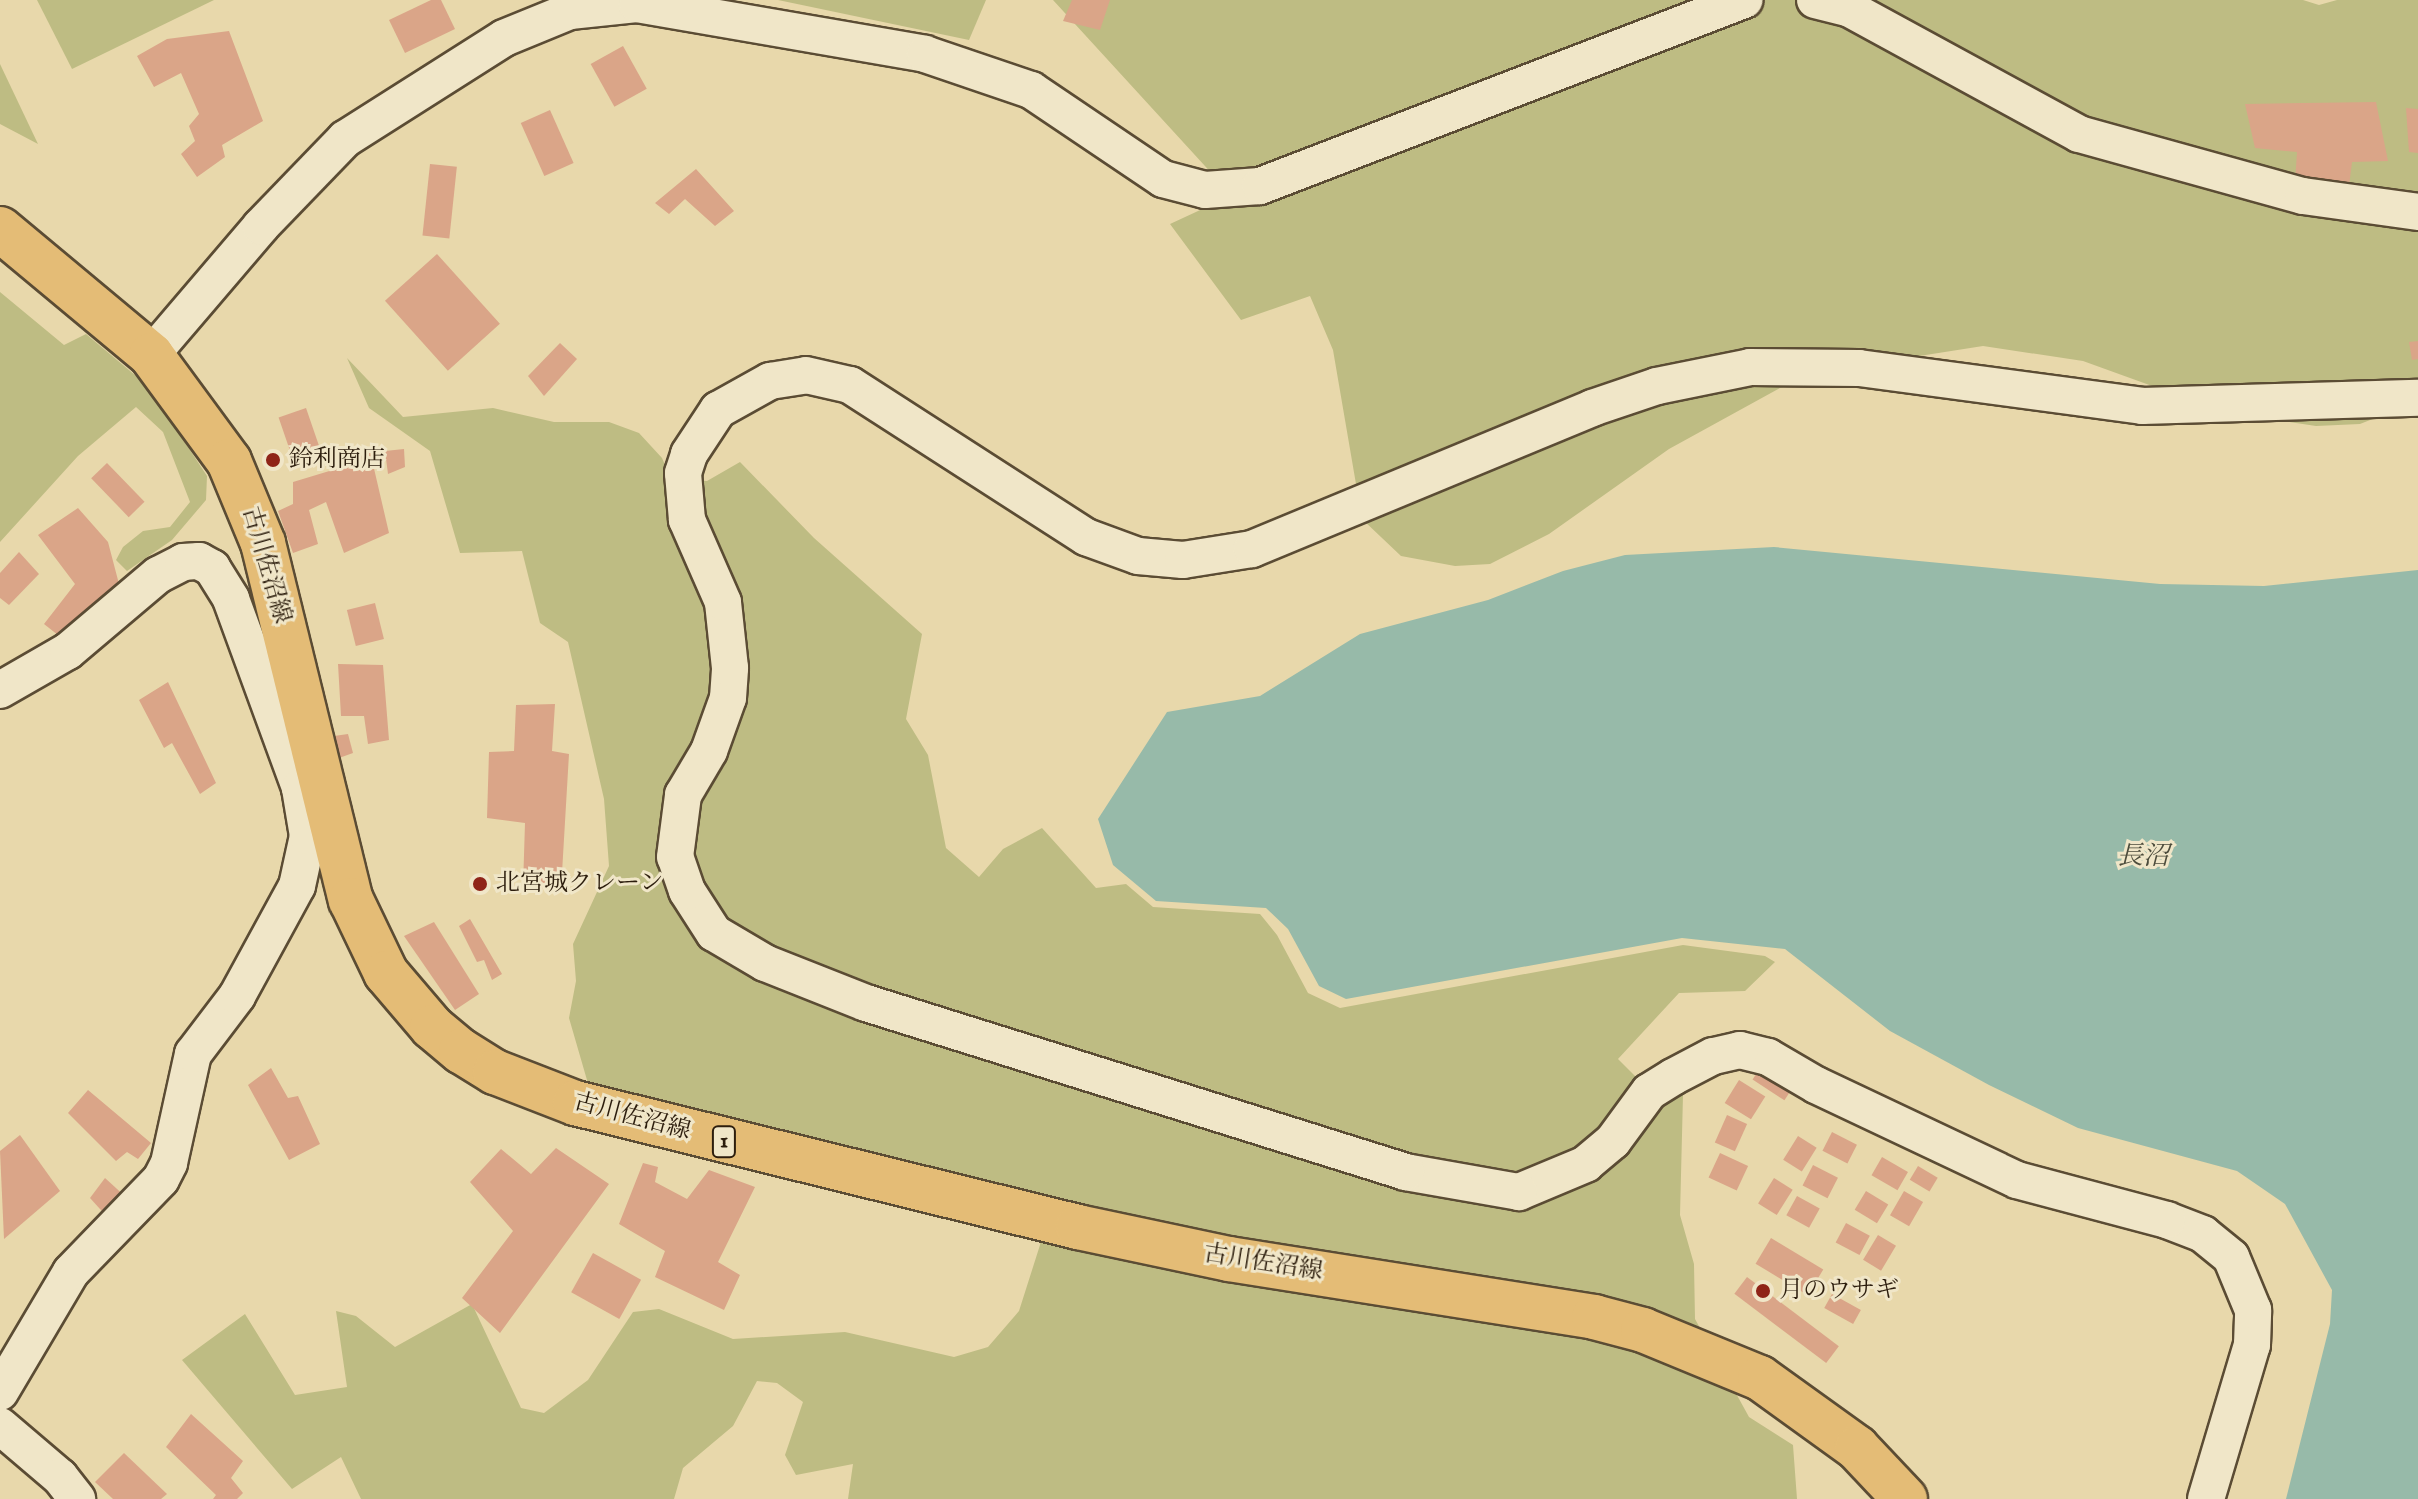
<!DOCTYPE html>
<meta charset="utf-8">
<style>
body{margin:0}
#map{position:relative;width:2418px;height:1499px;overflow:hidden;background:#e8d8ab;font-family:"IM FELL English","Noto Serif JP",serif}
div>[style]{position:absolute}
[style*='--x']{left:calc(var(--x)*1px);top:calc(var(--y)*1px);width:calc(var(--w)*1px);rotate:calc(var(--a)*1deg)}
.green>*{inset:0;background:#bebc83}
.water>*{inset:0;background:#97baa9}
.building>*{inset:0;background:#daa588;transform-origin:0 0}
.roads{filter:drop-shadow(2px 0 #5b4c34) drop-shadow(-2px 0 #5b4c34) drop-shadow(0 2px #5b4c34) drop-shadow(0 -2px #5b4c34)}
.minor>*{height:36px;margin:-18px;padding:0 18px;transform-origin:18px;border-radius:18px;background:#f0e6c8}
.major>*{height:44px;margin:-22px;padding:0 22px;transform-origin:22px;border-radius:22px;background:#e4bc76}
.dots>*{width:22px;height:22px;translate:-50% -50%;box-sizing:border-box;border:4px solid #f0e6c8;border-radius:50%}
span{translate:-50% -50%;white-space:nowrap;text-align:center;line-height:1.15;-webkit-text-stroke:6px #f0e6c8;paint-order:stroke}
.shield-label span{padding:2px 6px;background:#f0e6c8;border:2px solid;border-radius:6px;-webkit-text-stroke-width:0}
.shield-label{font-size:22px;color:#2c1d0d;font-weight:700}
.poi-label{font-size:24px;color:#2c1d0d}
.left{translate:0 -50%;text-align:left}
.street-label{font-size:24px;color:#2c1d0d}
.water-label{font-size:26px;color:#4c4c3c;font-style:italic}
</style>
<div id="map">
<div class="green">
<div style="clip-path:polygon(37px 0,214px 0,72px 69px)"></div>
<div style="clip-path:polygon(778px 0,986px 0,969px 40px)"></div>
<div style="clip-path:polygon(1053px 0,2303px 0,2319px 5px,2337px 0,2418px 0,2418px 401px,2360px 424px,2316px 426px,2224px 412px,2083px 361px,1983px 346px,1881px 362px,1780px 388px,1669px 449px,1549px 534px,1490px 564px,1455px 566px,1401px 556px,1362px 519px,1333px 350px,1310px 296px,1241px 320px,1170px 224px,1211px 205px,1237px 201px)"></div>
<div style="clip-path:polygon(0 64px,38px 144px,0 124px)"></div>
<div style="clip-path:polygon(0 292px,64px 345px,86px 334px,148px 386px,207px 476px,206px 500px,172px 540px,127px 571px,116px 560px,123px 547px,143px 531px,170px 527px,190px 502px,163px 432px,136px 407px,78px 456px,0 542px)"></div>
<div style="clip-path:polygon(347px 358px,403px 417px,493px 408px,554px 422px,609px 422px,639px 433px,662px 458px,671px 479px,707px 481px,740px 462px,814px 538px,922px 634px,906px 719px,928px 755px,946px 848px,979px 877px,1003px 849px,1042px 828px,1096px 888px,1126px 884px,1153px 907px,1260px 914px,1277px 935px,1308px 993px,1340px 1008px,1683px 945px,1765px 956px,1775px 962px,1745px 991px,1679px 993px,1618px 1059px,1636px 1077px,1683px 1095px,1680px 1215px,1694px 1264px,1695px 1319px,1749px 1417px,1793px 1445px,1797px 1499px,848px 1499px,853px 1464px,796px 1475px,785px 1455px,803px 1402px,777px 1383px,757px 1381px,733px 1426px,683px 1468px,674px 1499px,361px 1499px,341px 1457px,292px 1489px,182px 1360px,245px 1314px,295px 1395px,347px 1387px,336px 1311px,356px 1316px,395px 1347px,472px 1304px,521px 1408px,544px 1413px,588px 1380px,633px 1312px,659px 1309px,733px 1339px,845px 1332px,954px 1357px,988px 1347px,1019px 1311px,1040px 1245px,1046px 1200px,589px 1087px,569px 1018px,576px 981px,573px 944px,609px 866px,604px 799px,568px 642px,540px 623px,522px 551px,460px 553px,430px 451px,369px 408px)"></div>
</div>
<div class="water">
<div style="clip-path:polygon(1774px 547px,2160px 584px,2264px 586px,2418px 570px,2418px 1499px,2286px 1499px,2330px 1324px,2332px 1290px,2285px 1204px,2237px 1171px,2078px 1128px,1989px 1085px,1890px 1031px,1785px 949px,1682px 938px,1346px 999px,1319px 986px,1288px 929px,1266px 908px,1156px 901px,1113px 865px,1098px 819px,1167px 712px,1260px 696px,1360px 634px,1488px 600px,1563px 571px,1625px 555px)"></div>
</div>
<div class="building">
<div style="clip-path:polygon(431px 0,441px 0,455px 29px,405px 53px,389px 20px)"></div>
<div style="clip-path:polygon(1072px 0,1110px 0,1100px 30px,1063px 21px)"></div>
<div style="clip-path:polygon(229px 31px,263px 121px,222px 145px,225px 157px,197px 177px,181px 154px,195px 141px,189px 126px,199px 114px,181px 73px,154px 87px,137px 56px,167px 39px)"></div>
<div style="left:623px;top:46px;width:49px;height:37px;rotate:61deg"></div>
<div style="clip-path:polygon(2376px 102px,2388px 161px,2352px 162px,2349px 186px,2295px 182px,2297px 152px,2255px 148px,2245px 104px)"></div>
<div style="clip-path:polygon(2406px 108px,2418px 109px,2418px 153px,2409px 152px)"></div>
<div style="left:550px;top:110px;width:58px;height:32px;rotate:66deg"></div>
<div style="left:430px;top:164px;width:27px;height:72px;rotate:6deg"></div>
<div style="clip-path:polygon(696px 169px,734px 211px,715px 226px,685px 199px,669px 214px,655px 203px)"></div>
<div style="left:437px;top:254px;width:94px;height:70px;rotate:48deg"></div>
<div style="clip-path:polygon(2418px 341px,2418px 359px,2412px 360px,2409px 342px)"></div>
<div style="clip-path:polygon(560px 343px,577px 359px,544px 396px,528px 376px)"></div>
<div style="left:306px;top:408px;width:50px;height:29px;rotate:71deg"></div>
<div style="clip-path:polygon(369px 447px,389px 533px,344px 553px,326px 502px,309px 510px,318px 544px,293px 553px,278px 511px,293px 504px,293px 482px,336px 469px,336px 455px)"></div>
<div style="clip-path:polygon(404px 449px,405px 467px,388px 474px,385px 451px)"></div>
<div style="left:107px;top:463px;width:54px;height:22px;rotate:46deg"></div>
<div style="clip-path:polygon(78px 508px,108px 542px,119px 584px,68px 643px,44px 624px,75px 584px,38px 535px)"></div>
<div style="clip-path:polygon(19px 552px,39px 574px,9px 605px,0 598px,0 573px)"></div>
<div style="left:375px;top:603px;width:37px;height:29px;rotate:76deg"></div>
<div style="clip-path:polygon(338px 664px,383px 665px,389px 740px,368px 744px,364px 716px,341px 716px)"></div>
<div style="clip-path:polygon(168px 682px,216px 783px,200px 794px,172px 743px,164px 748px,139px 700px)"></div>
<div style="clip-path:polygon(555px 704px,552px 751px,569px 754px,561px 890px,523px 887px,525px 823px,487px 818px,489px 752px,514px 751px,516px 705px)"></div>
<div style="clip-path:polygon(348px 734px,353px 753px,339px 758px,334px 736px)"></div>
<div style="clip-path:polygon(470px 919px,502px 974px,492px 980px,484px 960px,477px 962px,459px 926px)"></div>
<div style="clip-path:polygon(434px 922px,479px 994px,455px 1010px,404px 936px)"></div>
<div style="left:1764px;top:1062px;width:38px;height:21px;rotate:33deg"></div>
<div style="clip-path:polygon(271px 1068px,288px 1098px,298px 1096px,320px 1144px,289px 1160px,248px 1085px)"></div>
<div style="left:1739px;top:1080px;width:31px;height:27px;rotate:32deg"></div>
<div style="clip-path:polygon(88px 1090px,151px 1143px,138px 1159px,127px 1152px,116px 1161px,68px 1113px)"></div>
<div style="left:1727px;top:1115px;width:22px;height:30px;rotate:24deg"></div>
<div style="left:1832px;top:1132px;width:28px;height:21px;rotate:27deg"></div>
<div style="clip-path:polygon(20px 1135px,60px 1191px,4px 1239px,0 1151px)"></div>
<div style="left:1798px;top:1136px;width:22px;height:28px;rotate:32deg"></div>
<div style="clip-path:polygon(556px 1148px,609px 1184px,500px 1333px,462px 1298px,513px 1231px,470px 1182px,501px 1149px,531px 1174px)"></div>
<div style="left:1720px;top:1153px;width:31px;height:27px;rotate:25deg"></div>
<div style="left:1882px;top:1157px;width:30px;height:21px;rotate:30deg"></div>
<div style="clip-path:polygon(643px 1163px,658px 1167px,655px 1182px,687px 1199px,709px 1170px,755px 1187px,718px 1262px,740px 1275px,724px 1310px,655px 1277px,665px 1251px,619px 1224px)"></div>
<div style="left:1813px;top:1165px;width:28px;height:23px;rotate:27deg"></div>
<div style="left:1918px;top:1166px;width:23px;height:16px;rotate:31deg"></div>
<div style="clip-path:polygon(105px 1178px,128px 1199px,110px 1220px,90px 1198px)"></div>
<div style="left:1774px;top:1178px;width:22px;height:30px;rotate:32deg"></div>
<div style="left:1866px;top:1191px;width:26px;height:22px;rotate:31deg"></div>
<div style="left:1904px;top:1191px;width:22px;height:28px;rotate:30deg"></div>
<div style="left:1797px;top:1196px;width:26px;height:22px;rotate:29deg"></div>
<div style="left:1846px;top:1223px;width:27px;height:22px;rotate:28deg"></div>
<div style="left:1878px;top:1235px;width:21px;height:29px;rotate:31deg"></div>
<div style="left:1771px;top:1238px;width:61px;height:30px;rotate:31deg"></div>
<div style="left:593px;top:1253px;width:55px;height:45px;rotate:29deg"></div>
<div style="left:1747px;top:1277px;width:115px;height:21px;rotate:37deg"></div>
<div style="left:1832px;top:1294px;width:33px;height:16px;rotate:29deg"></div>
<div style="clip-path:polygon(191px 1414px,243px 1461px,231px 1478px,243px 1493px,237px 1499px,213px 1499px,216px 1495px,166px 1447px)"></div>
<div style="clip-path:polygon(124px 1453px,167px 1494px,161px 1499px,113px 1499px,95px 1482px)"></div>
</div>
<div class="roads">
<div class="minor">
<div style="--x:1815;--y:0;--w:34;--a:14"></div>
<div style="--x:1848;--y:8;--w:263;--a:28.6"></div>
<div style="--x:2079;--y:134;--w:232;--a:15.5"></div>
<div style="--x:2303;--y:196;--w:116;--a:7.9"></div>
<div style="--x:151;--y:355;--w:170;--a:-49.5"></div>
<div style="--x:261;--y:226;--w:121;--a:-46"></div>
<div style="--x:345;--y:139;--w:188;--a:-32.4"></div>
<div style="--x:504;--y:38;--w:71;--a:-22.2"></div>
<div style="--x:570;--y:11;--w:67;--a:-6"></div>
<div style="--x:637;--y:4;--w:292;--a:9.8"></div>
<div style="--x:925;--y:54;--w:112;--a:18.8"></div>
<div style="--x:1031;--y:90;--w:159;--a:34"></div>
<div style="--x:1163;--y:179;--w:43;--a:14.7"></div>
<div style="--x:1205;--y:190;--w:55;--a:-4.2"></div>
<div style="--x:1260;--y:186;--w:519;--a:-21.02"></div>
<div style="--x:0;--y:690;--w:78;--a:-29.8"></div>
<div style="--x:68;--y:651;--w:118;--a:-40.2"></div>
<div style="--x:158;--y:575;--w:28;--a:-27"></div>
<div style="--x:183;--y:562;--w:16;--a:-4"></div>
<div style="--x:199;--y:561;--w:15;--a:28"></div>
<div style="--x:212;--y:568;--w:36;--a:58"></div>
<div style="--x:231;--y:599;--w:201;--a:69.9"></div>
<div style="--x:300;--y:788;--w:20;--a:-6"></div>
<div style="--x:0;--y:1392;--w:139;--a:-59.4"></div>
<div style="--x:71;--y:1272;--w:129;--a:-45.9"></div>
<div style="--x:161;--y:1179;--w:18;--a:-63"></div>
<div style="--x:169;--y:1163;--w:112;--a:-77.6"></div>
<div style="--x:193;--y:1054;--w:73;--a:-52.8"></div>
<div style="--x:237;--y:996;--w:125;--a:-61.4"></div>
<div style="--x:297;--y:886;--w:51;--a:-77.6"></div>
<div style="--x:308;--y:836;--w:49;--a:-99.5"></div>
<div style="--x:0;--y:1426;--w:79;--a:40.4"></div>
<div style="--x:60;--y:1477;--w:28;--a:52"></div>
<div style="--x:2206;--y:1499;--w:161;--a:-73.4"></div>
<div style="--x:2252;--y:1345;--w:35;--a:-88"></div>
<div style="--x:2253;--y:1310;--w:57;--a:-112.5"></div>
<div style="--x:2231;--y:1257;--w:36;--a:-141"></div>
<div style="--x:2203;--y:1234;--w:39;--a:-159"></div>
<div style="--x:2167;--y:1220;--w:155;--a:-165.1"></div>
<div style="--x:2017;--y:1180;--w:222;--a:-154.7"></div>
<div style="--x:1816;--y:1085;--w:56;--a:-149.7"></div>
<div style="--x:1768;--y:1057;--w:29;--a:-166"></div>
<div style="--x:1740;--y:1050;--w:28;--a:167"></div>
<div style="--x:1713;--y:1056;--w:45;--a:152.3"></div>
<div style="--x:1673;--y:1077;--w:28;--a:148"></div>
<div style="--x:1649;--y:1092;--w:61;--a:126.3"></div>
<div style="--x:1613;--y:1141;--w:35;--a:140"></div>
<div style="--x:1586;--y:1164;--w:73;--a:157.3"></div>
<div style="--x:1519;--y:1192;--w:115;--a:-170"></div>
<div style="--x:1406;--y:1172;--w:566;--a:-162.62"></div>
<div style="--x:866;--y:1003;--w:109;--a:-158.4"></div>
<div style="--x:765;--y:963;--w:59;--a:-149.5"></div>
<div style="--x:714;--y:933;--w:50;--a:-122.7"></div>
<div style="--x:687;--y:891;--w:36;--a:-109"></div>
<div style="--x:675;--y:857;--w:63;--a:-82.6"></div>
<div style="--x:683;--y:795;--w:51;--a:-59.4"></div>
<div style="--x:709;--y:751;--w:56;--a:-70.3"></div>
<div style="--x:728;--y:698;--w:30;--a:-86"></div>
<div style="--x:730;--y:668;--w:66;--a:-96.1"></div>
<div style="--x:723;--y:602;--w:90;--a:-113.7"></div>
<div style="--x:687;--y:520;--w:47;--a:-94.9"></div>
<div style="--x:683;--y:473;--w:20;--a:-72"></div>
<div style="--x:689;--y:454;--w:53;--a:-56.6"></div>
<div style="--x:718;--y:410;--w:60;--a:-29.1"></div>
<div style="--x:770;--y:381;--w:36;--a:-9"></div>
<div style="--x:806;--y:375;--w:45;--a:12.8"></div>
<div style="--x:850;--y:385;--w:281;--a:32.8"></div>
<div style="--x:1086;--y:537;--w:55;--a:20.1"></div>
<div style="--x:1138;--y:556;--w:45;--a:5.1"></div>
<div style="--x:1183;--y:560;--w:70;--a:-9.1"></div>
<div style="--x:1252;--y:549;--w:368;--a:-22.5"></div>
<div style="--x:1592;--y:408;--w:69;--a:-18.7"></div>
<div style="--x:1657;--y:386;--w:95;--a:-11.5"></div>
<div style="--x:1750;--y:367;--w:109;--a:0.5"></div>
<div style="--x:1859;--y:368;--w:286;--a:7.6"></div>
<div style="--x:2142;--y:406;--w:276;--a:-1.7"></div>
</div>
<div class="major">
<div style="--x:0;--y:229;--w:197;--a:39.8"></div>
<div style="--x:151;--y:355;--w:132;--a:53.7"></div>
<div style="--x:229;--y:461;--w:89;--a:67.5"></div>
<div style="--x:263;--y:543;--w:368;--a:76.2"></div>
<div style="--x:351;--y:900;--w:81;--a:64.4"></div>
<div style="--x:386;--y:973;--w:71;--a:49.6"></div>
<div style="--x:432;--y:1027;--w:38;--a:40"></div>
<div style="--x:461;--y:1051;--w:40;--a:32"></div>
<div style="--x:495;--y:1072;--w:86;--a:21.2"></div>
<div style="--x:575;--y:1103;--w:518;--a:13.85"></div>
<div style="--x:1078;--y:1227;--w:154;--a:12"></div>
<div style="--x:1229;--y:1259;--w:370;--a:9"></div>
<div style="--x:1594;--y:1317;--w:51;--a:14.9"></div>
<div style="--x:1643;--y:1330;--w:126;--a:22.3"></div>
<div style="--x:1760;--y:1378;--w:120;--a:35.8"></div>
<div style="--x:1857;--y:1448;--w:70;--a:46.7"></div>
</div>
</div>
<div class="dots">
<div style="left:273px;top:460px;background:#8f2418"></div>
<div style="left:480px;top:884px;background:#8f2418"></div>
<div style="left:1763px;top:1291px;background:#8f2418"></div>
</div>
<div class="shield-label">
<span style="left:724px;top:1142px">1</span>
</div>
<div class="poi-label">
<span class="left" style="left:289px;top:460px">鈴利商店</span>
<span class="left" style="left:496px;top:884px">北宮城クレーン</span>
<span class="left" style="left:1779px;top:1291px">月のウサギ</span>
</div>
<div class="street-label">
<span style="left:266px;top:565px;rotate:74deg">古川佐沼線</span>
<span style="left:632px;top:1117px;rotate:15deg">古川佐沼線</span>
<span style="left:1263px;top:1263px;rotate:9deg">古川佐沼線</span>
</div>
<div class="water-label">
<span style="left:2143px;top:857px">長沼</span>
</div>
</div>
